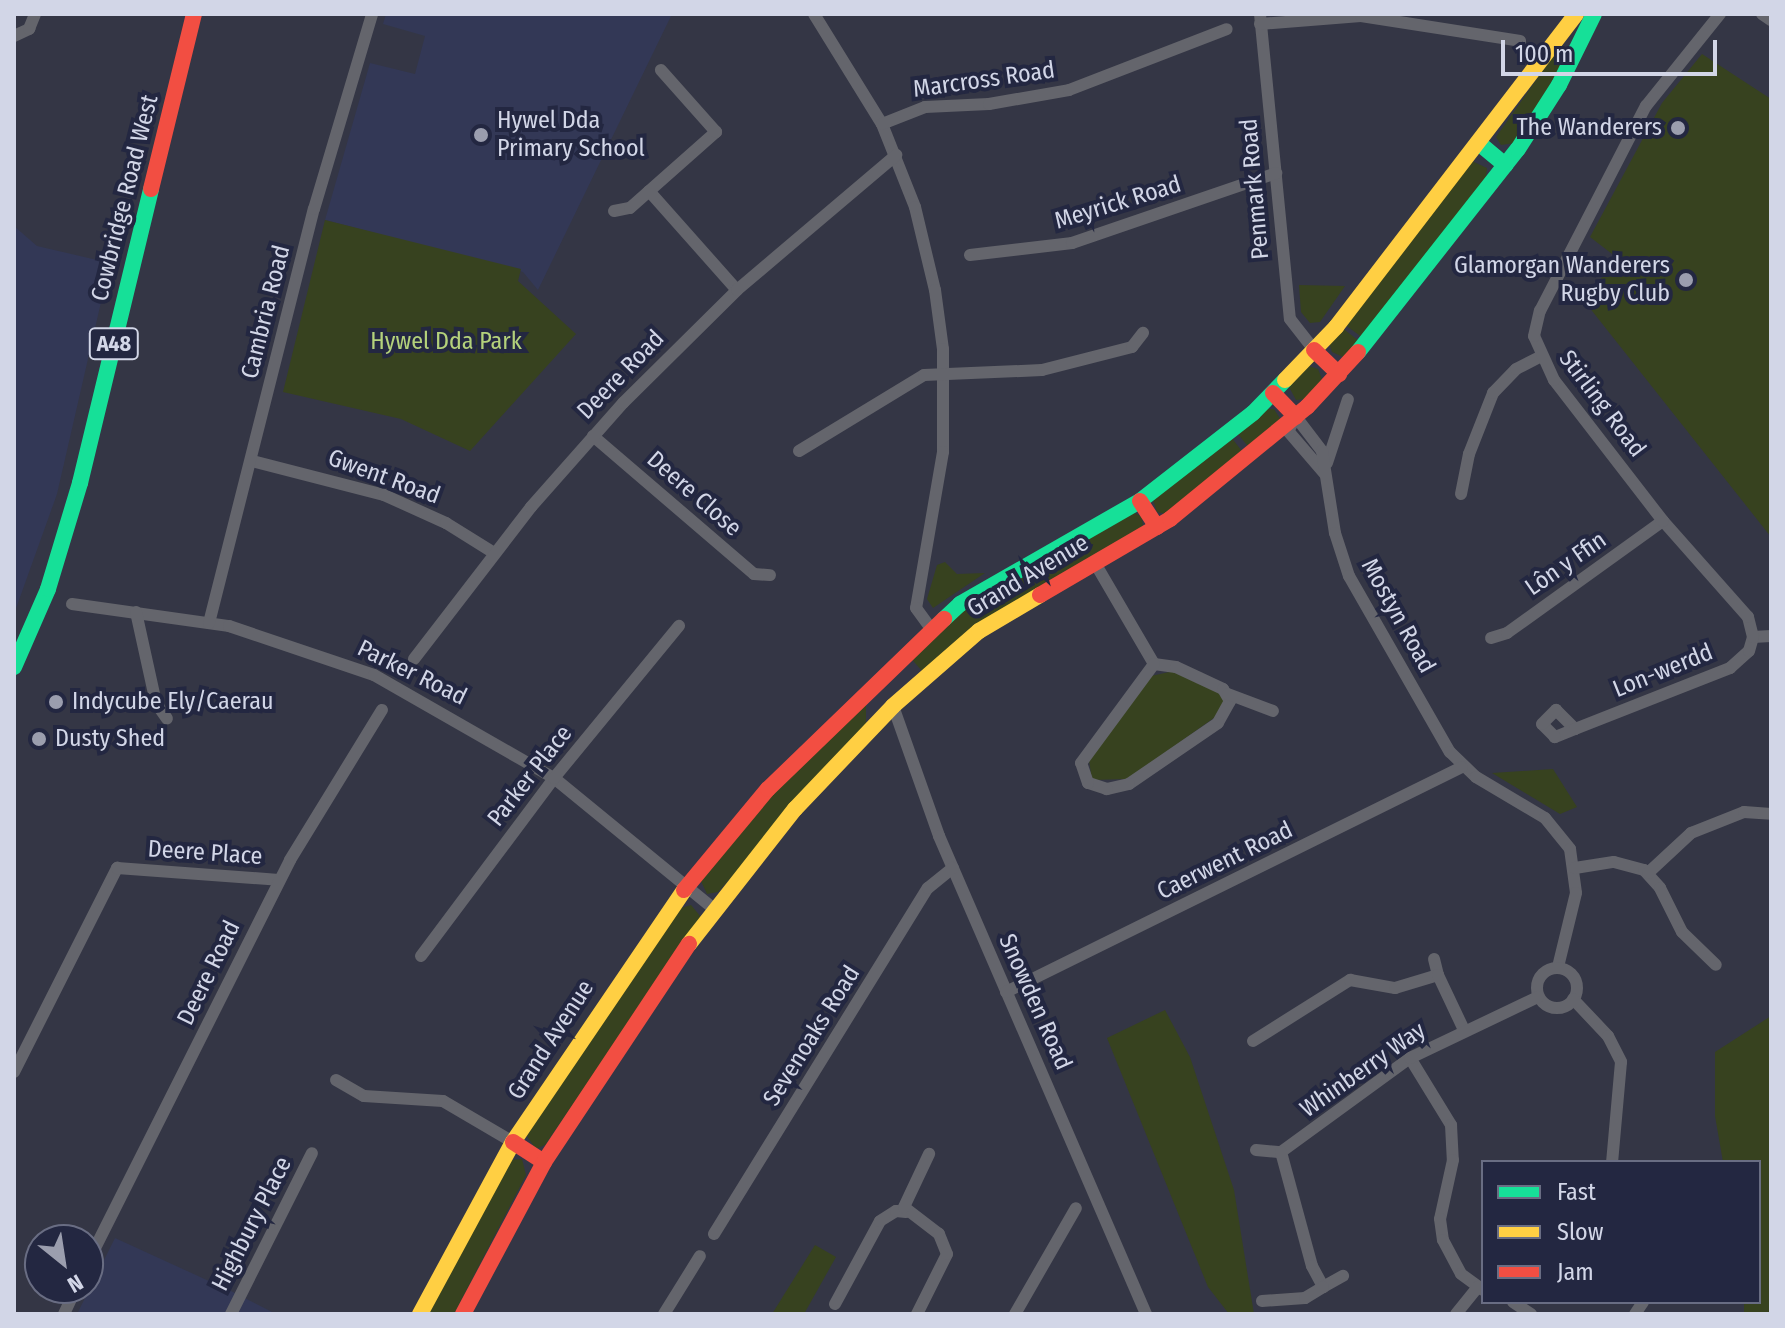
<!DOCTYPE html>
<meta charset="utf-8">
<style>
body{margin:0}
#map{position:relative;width:1785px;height:1328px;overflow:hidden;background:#343645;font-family:"Fira Sans Condensed",sans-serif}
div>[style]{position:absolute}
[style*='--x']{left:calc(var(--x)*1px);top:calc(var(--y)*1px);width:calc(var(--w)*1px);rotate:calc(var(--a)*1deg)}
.built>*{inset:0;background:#333856}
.green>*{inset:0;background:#37421f}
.street>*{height:12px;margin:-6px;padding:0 6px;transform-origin:6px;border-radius:6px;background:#64656c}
.street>.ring{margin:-6px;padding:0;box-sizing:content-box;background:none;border:12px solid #64656c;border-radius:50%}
.fast>*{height:16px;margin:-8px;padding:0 8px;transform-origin:8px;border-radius:8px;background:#16e098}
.slow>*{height:16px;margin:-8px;padding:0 8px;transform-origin:8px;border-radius:8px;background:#ffcf43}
.jam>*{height:16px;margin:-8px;padding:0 8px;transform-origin:8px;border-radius:8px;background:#f24e42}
.dots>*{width:22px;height:22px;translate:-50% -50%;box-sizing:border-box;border:4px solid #232741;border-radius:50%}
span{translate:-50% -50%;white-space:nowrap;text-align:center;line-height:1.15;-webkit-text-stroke:8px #232741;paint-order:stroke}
.shield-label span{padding:2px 6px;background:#232741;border:2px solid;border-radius:6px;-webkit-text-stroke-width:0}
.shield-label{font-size:22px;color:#d2d6e7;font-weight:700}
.street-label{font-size:24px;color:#d2d6e7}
.poi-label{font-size:24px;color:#d2d6e7}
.left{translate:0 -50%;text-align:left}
.right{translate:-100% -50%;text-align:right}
.park-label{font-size:24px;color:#b4d17b}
.frame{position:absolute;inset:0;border:16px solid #d2d6e7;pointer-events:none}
.legend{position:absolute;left:1481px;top:1160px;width:280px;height:144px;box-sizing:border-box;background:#232741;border:2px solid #696d83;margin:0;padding:10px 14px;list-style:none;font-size:24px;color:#d2d6e7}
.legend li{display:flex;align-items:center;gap:16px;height:40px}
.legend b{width:40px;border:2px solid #696d83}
.north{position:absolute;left:24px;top:1224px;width:80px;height:80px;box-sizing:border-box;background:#232741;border:2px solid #696d83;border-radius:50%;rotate:150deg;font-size:22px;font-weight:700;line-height:32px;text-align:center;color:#d2d6e7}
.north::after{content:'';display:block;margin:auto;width:28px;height:36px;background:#9b9eae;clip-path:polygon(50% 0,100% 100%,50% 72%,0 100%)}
.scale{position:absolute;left:1501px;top:40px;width:216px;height:36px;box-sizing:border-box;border:4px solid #d2d6e7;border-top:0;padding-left:10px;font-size:24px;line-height:28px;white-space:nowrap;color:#d2d6e7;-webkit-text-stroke:6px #232741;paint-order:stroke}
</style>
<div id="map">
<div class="built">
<div style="clip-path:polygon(386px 14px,672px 14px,538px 290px,523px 272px,325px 220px,370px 63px,415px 74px,425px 36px,383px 24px)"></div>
<div style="clip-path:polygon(14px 226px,37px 246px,110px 263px,57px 494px,14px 614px)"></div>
<div style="clip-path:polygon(115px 1238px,233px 1292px,276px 1314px,77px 1314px)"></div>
</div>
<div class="green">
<div style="clip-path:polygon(1561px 45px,1569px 49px,1545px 94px,1515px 143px,1501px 145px,1496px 137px)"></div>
<div style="clip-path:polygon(1702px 54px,1771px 99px,1771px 537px,1585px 302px,1616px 257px,1590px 237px,1662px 103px)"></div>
<div style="clip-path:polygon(1472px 161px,1487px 168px,1486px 178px,1363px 338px,1344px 324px)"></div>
<div style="clip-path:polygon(325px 220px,521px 269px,518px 281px,576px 334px,470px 451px,401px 419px,283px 392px)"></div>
<div style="clip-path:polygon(1299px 285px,1345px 286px,1320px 322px,1310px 323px,1301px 312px)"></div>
<div style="clip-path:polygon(1341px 327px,1359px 341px,1343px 357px,1332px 352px,1329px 343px)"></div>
<div style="clip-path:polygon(1309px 366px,1318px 369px,1322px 379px,1306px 399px,1296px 400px,1289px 387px)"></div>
<div style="clip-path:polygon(1264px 409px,1274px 409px,1281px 420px,1251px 450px,1237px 433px)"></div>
<div style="clip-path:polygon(1231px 437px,1245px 455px,1166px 514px,1157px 512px,1153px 500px)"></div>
<div style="clip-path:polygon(1131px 511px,1142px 517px,1143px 529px,923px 672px,908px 655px,961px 609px)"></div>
<div style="clip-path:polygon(945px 562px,957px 574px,985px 573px,933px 608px,927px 599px,937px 565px)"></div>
<div style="clip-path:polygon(1174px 671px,1220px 692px,1224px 701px,1218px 715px,1128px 779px,1092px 780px,1089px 760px,1151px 676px)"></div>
<div style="clip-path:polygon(866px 697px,866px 727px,718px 892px,707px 894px,700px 879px,774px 790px)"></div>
<div style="clip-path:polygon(1553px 769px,1577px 807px,1560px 814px,1492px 773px)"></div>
<div style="clip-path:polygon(691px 905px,701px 917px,545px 1145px,536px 1149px,526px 1135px,582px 1046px,681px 908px)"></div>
<div style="clip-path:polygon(1165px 1010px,1190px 1057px,1234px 1190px,1254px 1314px,1229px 1314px,1208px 1287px,1107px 1038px)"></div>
<div style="clip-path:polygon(1771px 1016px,1771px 1314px,1744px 1314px,1744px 1302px,1759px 1302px,1759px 1162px,1723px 1162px,1715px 1116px,1715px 1052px)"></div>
<div style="clip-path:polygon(522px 1159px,526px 1175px,454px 1314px,428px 1314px,511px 1160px)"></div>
<div style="clip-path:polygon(815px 1245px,836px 1257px,804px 1314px,772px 1314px)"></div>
</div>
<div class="street">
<div style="--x:814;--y:14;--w:129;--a:58.3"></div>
<div style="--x:882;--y:124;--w:89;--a:68.3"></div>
<div style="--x:915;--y:207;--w:85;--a:76.5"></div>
<div style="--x:935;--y:290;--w:60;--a:82.3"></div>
<div style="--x:943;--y:349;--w:103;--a:90"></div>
<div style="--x:943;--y:452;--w:158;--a:99.8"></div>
<div style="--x:916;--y:608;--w:26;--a:54"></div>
<div style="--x:1260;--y:14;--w:306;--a:84.4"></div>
<div style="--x:1290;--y:319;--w:39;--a:52"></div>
<div style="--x:1762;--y:14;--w:11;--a:34"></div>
<div style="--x:1260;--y:24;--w:101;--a:-4.5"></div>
<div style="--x:1361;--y:16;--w:161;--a:8.9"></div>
<div style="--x:14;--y:36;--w:17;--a:-25"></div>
<div style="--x:29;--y:29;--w:16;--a:-68"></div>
<div style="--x:882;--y:124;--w:46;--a:-21.6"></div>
<div style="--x:925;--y:107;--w:64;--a:-2.7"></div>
<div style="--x:989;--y:104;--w:81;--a:-9.9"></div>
<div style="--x:1069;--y:90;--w:169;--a:-21.1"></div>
<div style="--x:649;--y:191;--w:132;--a:48.4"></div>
<div style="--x:614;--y:211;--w:16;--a:-11"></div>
<div style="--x:630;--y:208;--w:115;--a:-41.5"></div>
<div style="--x:716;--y:132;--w:83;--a:-131.6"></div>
<div style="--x:970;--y:255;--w:103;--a:-6.7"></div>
<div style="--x:1072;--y:243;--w:216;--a:-18.9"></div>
<div style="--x:593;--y:436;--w:212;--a:40.6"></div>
<div style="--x:754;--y:574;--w:16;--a:4"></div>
<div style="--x:799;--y:451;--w:146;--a:-31.3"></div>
<div style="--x:924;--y:375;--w:118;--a:-2.4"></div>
<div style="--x:1042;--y:370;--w:93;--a:-14.3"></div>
<div style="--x:1132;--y:347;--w:18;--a:-52"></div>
<div style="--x:252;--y:461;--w:136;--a:14.4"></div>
<div style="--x:384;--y:495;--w:68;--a:24.3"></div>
<div style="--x:446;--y:523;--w:57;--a:32"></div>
<div style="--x:1327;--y:463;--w:67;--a:-71.8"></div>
<div style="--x:1325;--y:474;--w:57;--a:-130.7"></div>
<div style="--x:1288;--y:431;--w:16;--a:-60"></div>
<div style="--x:1296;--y:417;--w:43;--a:52.6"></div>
<div style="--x:1322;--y:451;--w:83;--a:81"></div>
<div style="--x:1335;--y:533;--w:45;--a:72"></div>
<div style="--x:1349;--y:576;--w:203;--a:60.2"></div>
<div style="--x:1450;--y:752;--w:36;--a:44"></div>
<div style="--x:1476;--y:777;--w:80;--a:30.7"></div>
<div style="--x:1545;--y:818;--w:40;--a:51"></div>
<div style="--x:1570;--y:849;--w:44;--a:82.2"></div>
<div style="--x:1576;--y:893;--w:76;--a:103.7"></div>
<div style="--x:1461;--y:494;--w:41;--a:-78.7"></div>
<div style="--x:1469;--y:454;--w:66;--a:-68.5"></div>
<div style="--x:1493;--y:393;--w:33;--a:-46"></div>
<div style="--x:1516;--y:369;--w:27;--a:-27"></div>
<div style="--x:1095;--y:563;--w:117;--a:59.7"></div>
<div style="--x:1154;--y:664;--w:22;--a:8"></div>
<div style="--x:1176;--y:667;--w:52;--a:25.1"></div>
<div style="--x:1223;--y:689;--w:14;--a:60"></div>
<div style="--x:1230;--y:701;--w:25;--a:119"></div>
<div style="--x:1218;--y:723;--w:108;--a:145.6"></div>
<div style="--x:1129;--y:784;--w:23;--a:167"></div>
<div style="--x:1107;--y:789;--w:20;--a:-162"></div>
<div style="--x:1088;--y:783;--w:21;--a:-109"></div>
<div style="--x:1081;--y:763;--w:123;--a:-53.6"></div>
<div style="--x:72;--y:604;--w:159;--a:8"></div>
<div style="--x:229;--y:626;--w:153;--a:18.7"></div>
<div style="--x:374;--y:675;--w:207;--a:29.8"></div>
<div style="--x:554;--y:778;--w:205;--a:39.3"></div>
<div style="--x:136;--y:612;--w:93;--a:77.6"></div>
<div style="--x:156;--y:703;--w:19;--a:55"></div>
<div style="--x:209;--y:623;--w:427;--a:-75.8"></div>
<div style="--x:314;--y:209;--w:203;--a:-73.4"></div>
<div style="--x:1753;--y:637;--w:18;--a:-3"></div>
<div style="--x:1491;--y:638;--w:17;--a:-17"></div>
<div style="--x:1507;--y:633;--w:192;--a:-35.7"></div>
<div style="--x:414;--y:659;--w:192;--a:-52.4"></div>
<div style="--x:531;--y:507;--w:139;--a:-48.5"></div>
<div style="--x:623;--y:403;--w:161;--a:-44.7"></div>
<div style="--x:737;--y:290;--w:209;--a:-40.3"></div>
<div style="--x:1228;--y:694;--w:48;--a:20.7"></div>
<div style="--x:893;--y:706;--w:138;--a:70.5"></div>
<div style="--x:939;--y:836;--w:521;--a:66.58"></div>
<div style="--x:1556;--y:710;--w:27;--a:45"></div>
<div style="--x:1575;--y:729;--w:22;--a:158"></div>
<div style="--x:1555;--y:737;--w:18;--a:-135"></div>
<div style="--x:1542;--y:724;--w:20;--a:-45"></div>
<div style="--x:1575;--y:729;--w:167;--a:-21.5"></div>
<div style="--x:1730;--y:668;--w:25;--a:-42"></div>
<div style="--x:1749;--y:651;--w:15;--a:-74"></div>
<div style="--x:1753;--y:637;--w:21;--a:-104"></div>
<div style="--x:1748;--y:617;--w:128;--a:-131.5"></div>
<div style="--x:1663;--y:521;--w:178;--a:-127.7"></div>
<div style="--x:1554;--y:380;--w:48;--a:-114.4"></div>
<div style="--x:1534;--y:336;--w:26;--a:-77"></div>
<div style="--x:1540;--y:311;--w:231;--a:-62.7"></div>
<div style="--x:1646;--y:106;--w:118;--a:-51.2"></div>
<div style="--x:1575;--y:868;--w:39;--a:-9"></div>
<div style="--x:1614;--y:862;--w:31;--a:15"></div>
<div style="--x:1644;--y:870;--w:24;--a:48"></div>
<div style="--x:1660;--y:888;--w:49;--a:63.4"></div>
<div style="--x:1682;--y:932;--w:47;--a:44.1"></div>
<div style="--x:1648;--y:873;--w:59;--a:-42.9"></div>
<div style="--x:1691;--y:833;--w:57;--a:-21.6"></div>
<div style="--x:1744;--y:812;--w:27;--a:4"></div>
<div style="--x:421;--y:956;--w:222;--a:-53.2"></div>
<div style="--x:554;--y:778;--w:197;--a:-50.6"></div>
<div style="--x:1434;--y:959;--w:16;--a:76"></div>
<div class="ring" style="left:1537px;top:968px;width:28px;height:28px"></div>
<div style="--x:1006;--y:992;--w:508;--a:-26.26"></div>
<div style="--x:1573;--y:999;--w:51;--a:46.6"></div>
<div style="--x:1608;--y:1036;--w:29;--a:63"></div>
<div style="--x:1621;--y:1062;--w:100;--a:95.1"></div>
<div style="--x:1253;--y:1041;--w:115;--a:-32.2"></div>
<div style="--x:1350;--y:980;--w:46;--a:10.1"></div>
<div style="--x:1395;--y:988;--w:45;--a:-16.8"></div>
<div style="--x:1438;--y:975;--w:61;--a:64.7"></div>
<div style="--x:1410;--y:1058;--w:79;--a:58.5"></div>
<div style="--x:1451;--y:1125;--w:35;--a:87"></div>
<div style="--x:1453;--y:1160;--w:60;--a:102.4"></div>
<div style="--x:1440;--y:1219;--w:21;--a:82"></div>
<div style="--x:1443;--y:1240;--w:38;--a:62"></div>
<div style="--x:1461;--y:1274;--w:27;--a:36"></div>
<div style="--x:14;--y:1072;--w:229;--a:-63.2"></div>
<div style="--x:117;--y:868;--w:162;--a:4.2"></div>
<div style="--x:336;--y:1080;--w:32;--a:30"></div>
<div style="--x:364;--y:1096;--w:79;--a:3.6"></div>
<div style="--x:443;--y:1101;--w:81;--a:30.4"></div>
<div style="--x:1256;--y:1150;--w:25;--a:5"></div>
<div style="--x:1281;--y:1152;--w:160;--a:-36.1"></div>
<div style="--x:1410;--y:1058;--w:142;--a:-25.5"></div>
<div style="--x:1281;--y:1152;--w:118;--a:74.8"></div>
<div style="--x:1312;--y:1266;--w:24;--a:62"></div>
<div style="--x:1323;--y:1287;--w:23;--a:-29"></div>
<div style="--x:714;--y:1234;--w:407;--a:-58.3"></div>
<div style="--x:928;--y:888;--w:32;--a:-39"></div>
<div style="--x:88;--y:1262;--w:450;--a:-63.3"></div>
<div style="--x:290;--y:860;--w:176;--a:-58.5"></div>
<div style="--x:1262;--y:1301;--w:43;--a:-4"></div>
<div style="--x:1305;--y:1298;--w:21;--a:-31"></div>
<div style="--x:1513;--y:1302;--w:22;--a:34"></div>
<div style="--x:835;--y:1304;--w:94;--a:-61.5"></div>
<div style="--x:880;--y:1221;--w:19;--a:-32"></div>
<div style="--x:896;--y:1211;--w:10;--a:6"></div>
<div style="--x:64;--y:1314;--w:29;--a:-65"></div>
<div style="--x:231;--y:1314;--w:180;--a:-63.3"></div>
<div style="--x:664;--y:1314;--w:68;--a:-58.2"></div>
<div style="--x:917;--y:1314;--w:67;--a:-63.4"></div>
<div style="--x:947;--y:1254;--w:22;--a:-112"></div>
<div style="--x:939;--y:1234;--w:44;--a:-142.4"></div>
<div style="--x:904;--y:1207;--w:59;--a:-64.7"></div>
<div style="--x:1015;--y:1314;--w:122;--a:-60.1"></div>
<div style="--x:1456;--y:1314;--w:35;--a:-51"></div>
<div style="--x:1635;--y:1314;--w:14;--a:-56"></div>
</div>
<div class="fast">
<div style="--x:1480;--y:144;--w:33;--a:40"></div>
<div style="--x:1358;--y:352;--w:258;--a:-51.8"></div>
<div style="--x:1518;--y:149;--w:76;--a:-57.4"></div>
<div style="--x:1559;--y:85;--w:79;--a:-63.8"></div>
<div style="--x:944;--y:619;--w:22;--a:-43"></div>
<div style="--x:960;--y:604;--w:207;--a:-29.8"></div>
<div style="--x:1140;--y:501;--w:143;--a:-37.9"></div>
<div style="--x:1253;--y:413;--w:46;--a:-45.9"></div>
<div style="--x:14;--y:667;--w:85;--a:-66.4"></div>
<div style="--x:48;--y:589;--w:111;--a:-73.2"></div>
<div style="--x:80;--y:483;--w:302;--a:-76.4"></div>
</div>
<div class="slow">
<div style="--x:1285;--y:380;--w:74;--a:-46.1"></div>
<div style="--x:1336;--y:327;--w:394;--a:-52.5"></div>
<div style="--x:689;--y:944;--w:172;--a:-51.9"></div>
<div style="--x:795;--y:809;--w:142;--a:-46.4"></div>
<div style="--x:893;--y:706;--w:114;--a:-41.1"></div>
<div style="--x:979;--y:631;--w:71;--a:-30.5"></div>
<div style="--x:420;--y:1314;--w:196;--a:-61.6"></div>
<div style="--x:513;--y:1142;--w:305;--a:-55.8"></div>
</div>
<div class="jam">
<div style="--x:151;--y:189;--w:180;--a:-76.2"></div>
<div style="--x:1314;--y:350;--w:35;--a:44"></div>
<div style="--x:1273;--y:393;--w:33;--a:46"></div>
<div style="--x:1140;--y:501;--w:31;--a:57"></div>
<div style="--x:1040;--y:595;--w:151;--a:-30.3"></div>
<div style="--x:1170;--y:519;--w:177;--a:-39.3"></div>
<div style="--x:1307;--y:407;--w:75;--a:-47.2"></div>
<div style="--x:684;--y:890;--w:131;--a:-50.3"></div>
<div style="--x:768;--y:789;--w:245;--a:-44"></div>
<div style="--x:513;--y:1142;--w:37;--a:33"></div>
<div style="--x:463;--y:1314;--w:172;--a:-61.9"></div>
<div style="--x:544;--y:1162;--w:262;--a:-56.4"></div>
</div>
<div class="dots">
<div style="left:1678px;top:128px;background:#9b9eae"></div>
<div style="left:481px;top:135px;background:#9b9eae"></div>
<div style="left:1686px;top:280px;background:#9b9eae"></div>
<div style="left:56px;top:702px;background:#9b9eae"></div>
<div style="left:39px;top:739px;background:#9b9eae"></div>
</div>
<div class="shield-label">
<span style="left:114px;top:344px">A48</span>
</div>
<div class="street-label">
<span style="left:984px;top:80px;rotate:-8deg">Marcross Road</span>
<span style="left:1255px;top:189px;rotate:-95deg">Penmark Road</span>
<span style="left:125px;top:198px;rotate:-76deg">Cowbridge Road West</span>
<span style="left:1118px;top:203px;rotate:-17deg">Meyrick Road</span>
<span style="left:266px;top:312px;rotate:-76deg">Cambria Road</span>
<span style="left:621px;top:375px;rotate:-46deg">Deere Road</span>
<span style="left:1602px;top:404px;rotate:53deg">Stirling Road</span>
<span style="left:384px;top:477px;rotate:20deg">Gwent Road</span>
<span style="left:694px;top:494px;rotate:41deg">Deere Close</span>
<span style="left:1566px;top:564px;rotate:-35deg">Lôn y Ffin</span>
<span style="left:1028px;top:576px;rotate:-31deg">Grand Avenue</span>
<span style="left:1398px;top:616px;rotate:61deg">Mostyn Road</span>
<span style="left:1663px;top:671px;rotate:-22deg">Lon-werdd</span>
<span style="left:412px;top:673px;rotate:26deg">Parker Road</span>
<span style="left:530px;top:776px;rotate:-52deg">Parker Place</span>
<span style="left:205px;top:853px;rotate:4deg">Deere Place</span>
<span style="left:1225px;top:861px;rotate:-26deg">Caerwent Road</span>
<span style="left:209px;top:973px;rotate:-64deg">Deere Road</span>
<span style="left:1035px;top:1002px;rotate:66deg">Snowden Road</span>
<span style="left:812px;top:1036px;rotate:-58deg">Sevenoaks Road</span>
<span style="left:551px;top:1040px;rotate:-57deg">Grand Avenue</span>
<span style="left:1363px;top:1070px;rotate:-35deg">Whinberry Way</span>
<span style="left:252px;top:1224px;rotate:-63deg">Highbury Place</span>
</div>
<div class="poi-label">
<span class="left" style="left:497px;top:135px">Hywel Dda<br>Primary School</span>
<span class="right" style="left:1662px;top:128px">The Wanderers</span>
<span class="right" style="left:1670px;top:280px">Glamorgan Wanderers<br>Rugby Club</span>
<span class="left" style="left:72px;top:702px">Indycube Ely/Caerau</span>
<span class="left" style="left:55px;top:739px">Dusty Shed</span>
</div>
<div class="park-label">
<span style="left:446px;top:342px">Hywel Dda Park</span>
</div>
<div class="frame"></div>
<ul class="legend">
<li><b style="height:10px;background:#16e098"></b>Fast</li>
<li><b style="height:10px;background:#ffcf43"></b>Slow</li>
<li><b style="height:10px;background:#f24e42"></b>Jam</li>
</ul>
<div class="north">N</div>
<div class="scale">100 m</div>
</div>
